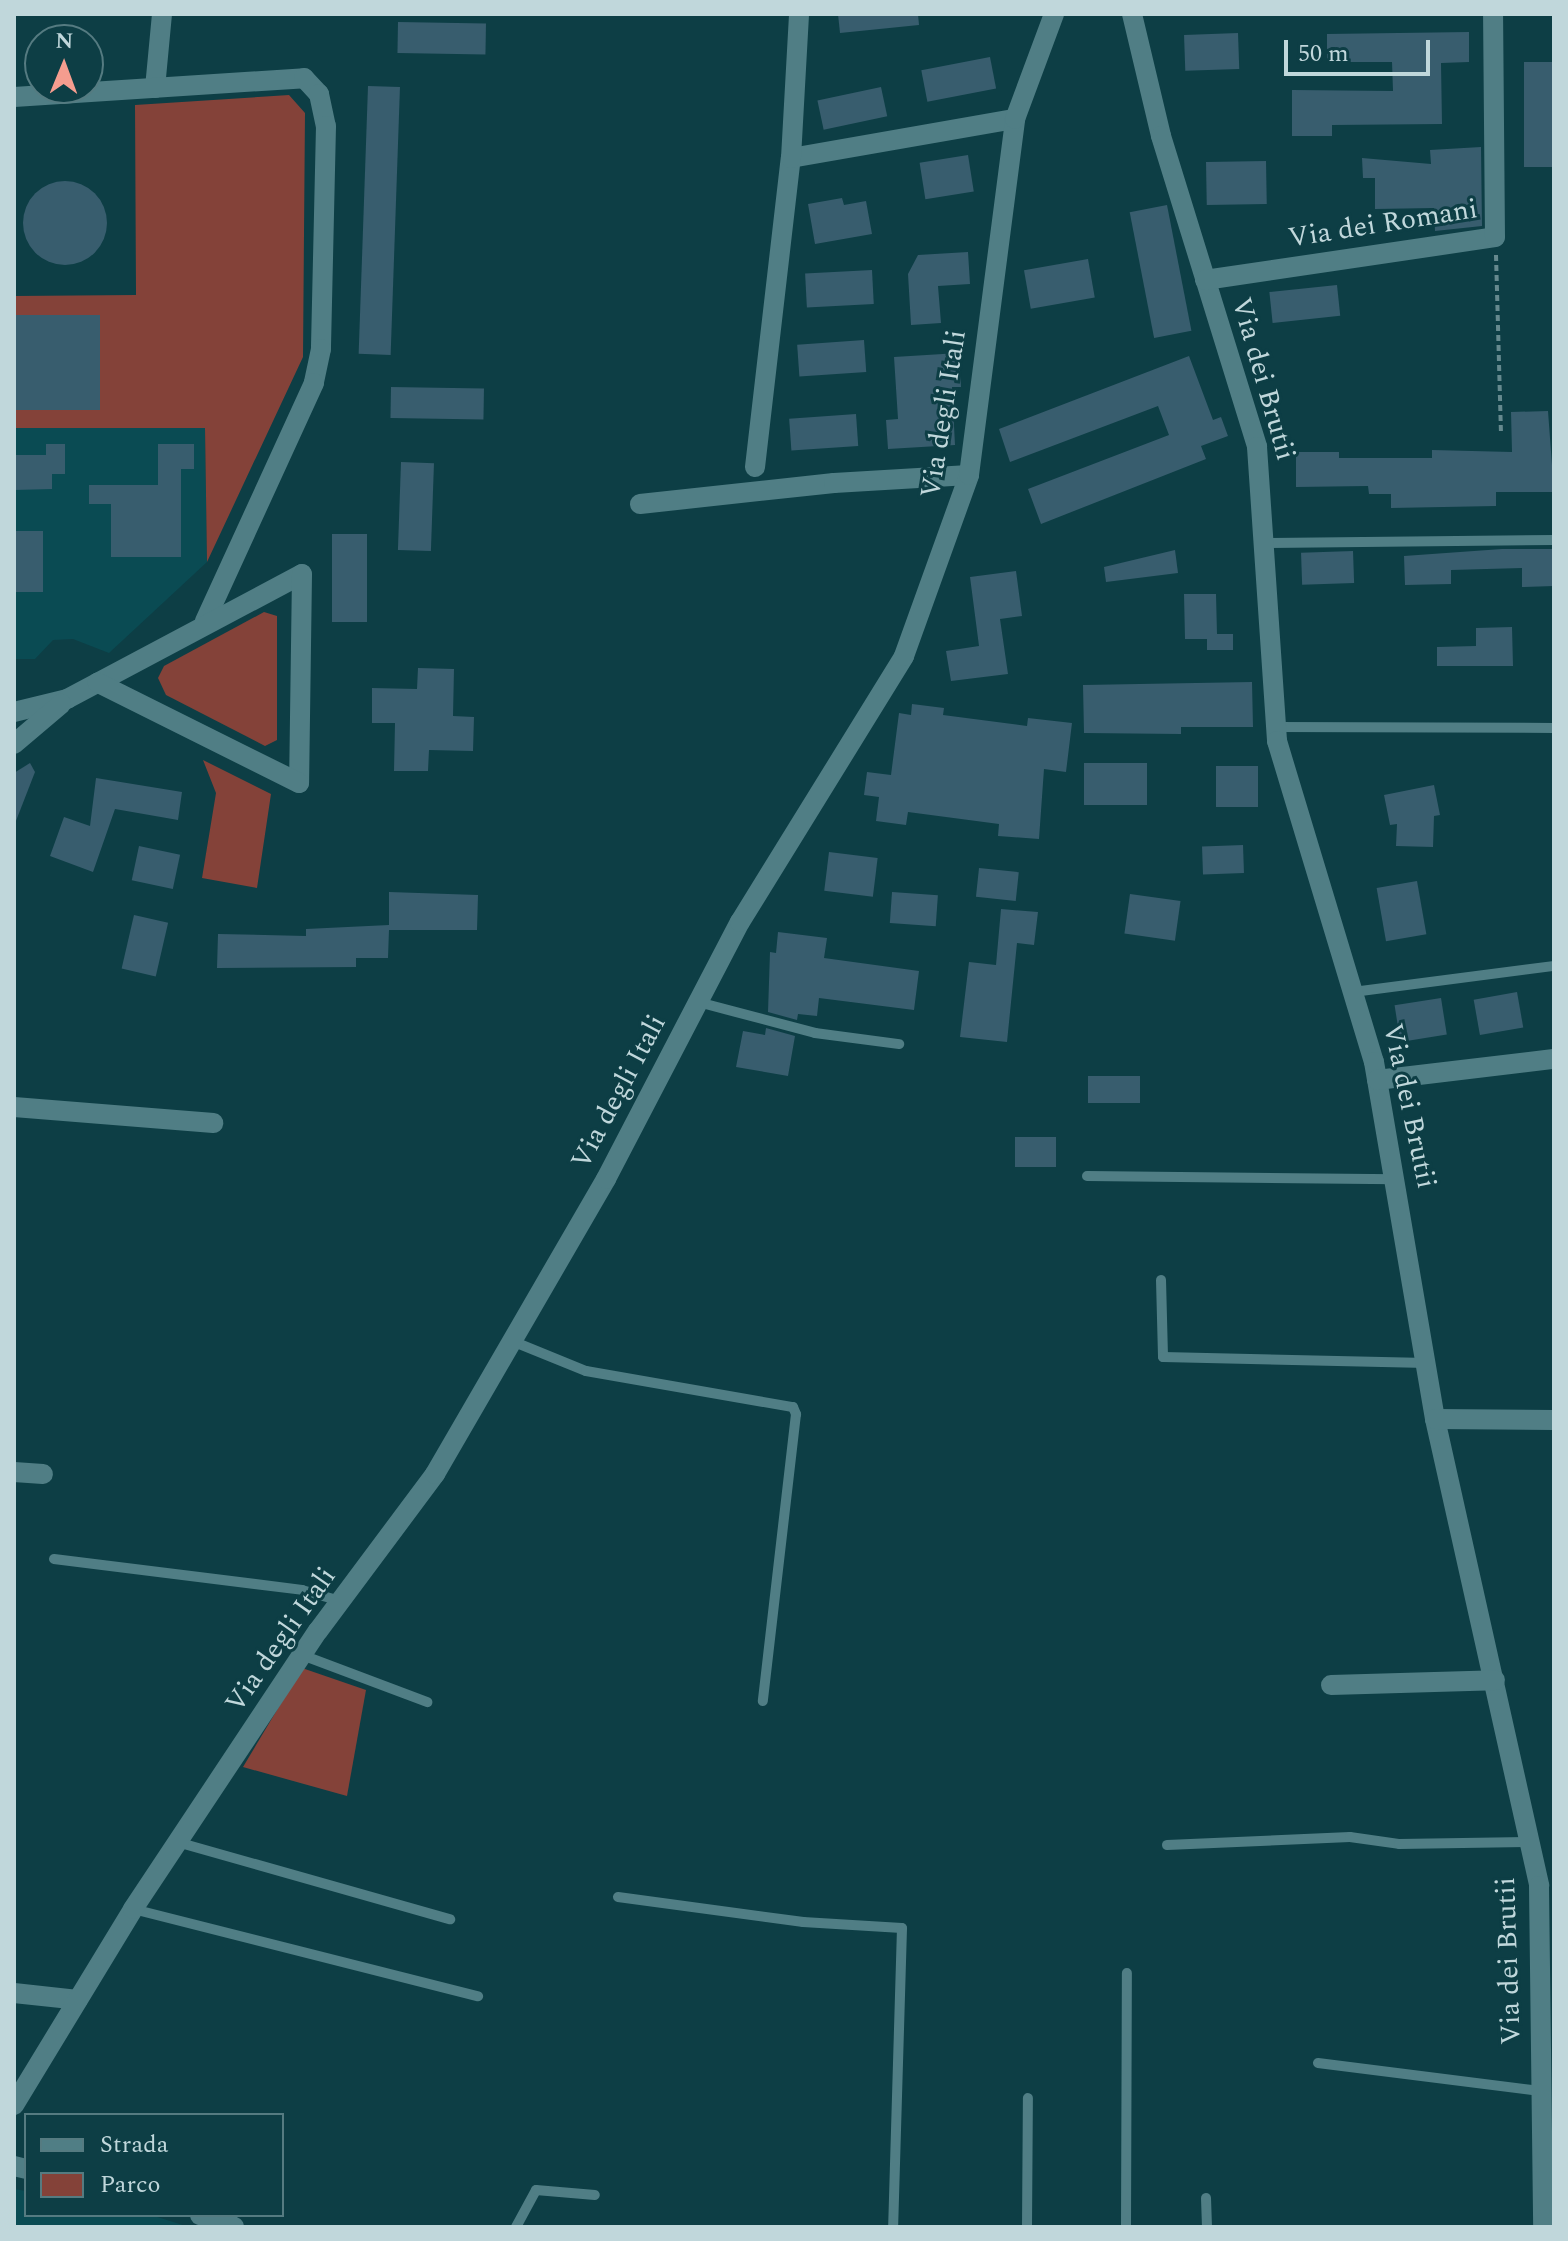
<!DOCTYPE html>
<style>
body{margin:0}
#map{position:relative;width:1568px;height:2241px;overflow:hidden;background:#0d3e45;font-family:Spectral,serif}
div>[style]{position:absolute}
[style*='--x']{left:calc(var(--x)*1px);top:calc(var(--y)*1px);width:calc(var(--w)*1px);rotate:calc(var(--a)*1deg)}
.built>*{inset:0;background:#0a4b53}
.green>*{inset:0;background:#844239}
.building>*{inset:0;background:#385d6e;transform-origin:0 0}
.round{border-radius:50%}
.path>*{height:4px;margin-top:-2px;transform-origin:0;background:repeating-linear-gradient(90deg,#65898e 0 6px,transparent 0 10px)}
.lane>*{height:10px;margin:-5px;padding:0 5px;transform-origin:5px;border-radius:5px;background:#507e85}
.street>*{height:20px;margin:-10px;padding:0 10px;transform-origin:10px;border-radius:10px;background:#507e85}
span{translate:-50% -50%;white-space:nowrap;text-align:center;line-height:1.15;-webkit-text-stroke:6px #0d3e45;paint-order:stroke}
.street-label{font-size:28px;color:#c0d7db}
.frame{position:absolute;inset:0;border:16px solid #c0d7db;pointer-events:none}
.legend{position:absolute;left:24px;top:2113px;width:260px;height:104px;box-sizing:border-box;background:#0d3e45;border:2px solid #557b81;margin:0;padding:10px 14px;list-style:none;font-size:24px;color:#c0d7db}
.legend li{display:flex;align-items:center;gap:16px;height:40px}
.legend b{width:40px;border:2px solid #557b81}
.north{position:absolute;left:24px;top:24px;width:80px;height:80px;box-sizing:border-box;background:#0d3e45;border:2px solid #557b81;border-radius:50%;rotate:1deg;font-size:22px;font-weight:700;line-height:32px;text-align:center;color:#c0d7db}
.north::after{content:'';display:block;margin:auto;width:28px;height:36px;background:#f59d8f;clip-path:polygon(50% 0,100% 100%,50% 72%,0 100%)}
.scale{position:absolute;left:1284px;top:40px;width:146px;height:36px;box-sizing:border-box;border:4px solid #c0d7db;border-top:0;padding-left:10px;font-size:24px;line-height:28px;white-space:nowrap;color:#c0d7db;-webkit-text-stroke:6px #0d3e45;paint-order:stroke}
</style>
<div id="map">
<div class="built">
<div style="clip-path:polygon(205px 427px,207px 562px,109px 653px,73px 639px,53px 640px,35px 659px,14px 659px,14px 428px)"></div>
<div style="clip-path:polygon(14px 2189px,26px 2191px,26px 2215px,151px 2215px,189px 2227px,14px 2227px)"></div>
</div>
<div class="green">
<div style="clip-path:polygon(289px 95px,305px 113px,303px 357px,207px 562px,205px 428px,14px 428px,14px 296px,136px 295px,135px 105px)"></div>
<div style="clip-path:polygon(264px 612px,277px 616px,277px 740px,265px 746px,166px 695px,158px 678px,164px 666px)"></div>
<div style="clip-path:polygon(203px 760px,271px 794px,257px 888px,202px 878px,216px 793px)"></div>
<div style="clip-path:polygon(302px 1668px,366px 1690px,347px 1796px,243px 1767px)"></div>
</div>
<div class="building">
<div style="clip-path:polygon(838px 14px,918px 14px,919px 25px,840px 33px)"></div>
<div style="left:398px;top:22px;width:88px;height:31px;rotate:1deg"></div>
<div style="clip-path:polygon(1469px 32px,1469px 62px,1441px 63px,1442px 124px,1332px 125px,1332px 136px,1292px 136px,1292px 90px,1393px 91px,1392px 62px,1327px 62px,1327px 34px)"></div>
<div style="left:1238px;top:33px;width:36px;height:54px;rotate:88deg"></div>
<div style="left:990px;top:57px;width:32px;height:70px;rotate:79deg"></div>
<div style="left:1524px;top:62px;width:30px;height:105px"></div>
<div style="left:368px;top:86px;width:32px;height:268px;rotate:2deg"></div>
<div style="left:881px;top:87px;width:30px;height:65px;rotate:78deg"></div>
<div style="clip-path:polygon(1481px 147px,1482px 226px,1435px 231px,1434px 208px,1375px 209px,1375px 178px,1363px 178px,1362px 158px,1431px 164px,1430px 150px)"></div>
<div style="left:968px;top:155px;width:37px;height:49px;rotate:81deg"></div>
<div style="left:1266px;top:161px;width:43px;height:60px;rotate:89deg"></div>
<div class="round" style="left:23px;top:181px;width:84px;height:84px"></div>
<div style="clip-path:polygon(842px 198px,844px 205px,866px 201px,872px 234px,815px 244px,808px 204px)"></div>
<div style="left:1167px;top:205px;width:128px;height:38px;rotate:79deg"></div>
<div style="clip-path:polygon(968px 252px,970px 284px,938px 286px,941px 323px,911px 325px,908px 274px,918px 255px)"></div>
<div style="left:1088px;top:259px;width:39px;height:65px;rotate:80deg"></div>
<div style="left:872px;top:270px;width:34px;height:67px;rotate:87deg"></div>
<div style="left:1337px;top:285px;width:31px;height:68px;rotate:84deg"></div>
<div style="left:14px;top:315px;width:86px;height:95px"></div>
<div style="left:864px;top:340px;width:32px;height:67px;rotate:86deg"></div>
<div style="clip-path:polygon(959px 353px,961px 387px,952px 387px,955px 445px,888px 449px,886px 420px,898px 419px,894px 357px)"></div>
<div style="clip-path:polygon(1189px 356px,1213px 420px,1221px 417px,1228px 436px,1201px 446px,1206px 459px,1041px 524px,1028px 489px,1169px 435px,1158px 406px,1010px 462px,999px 429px)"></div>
<div style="left:391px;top:387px;width:93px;height:31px;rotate:1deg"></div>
<div style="clip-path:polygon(1548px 411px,1554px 492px,1496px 492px,1496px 506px,1391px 508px,1391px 494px,1369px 494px,1368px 486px,1296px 487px,1296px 452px,1339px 452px,1339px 458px,1432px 458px,1432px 450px,1512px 452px,1511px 412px)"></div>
<div style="left:856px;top:414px;width:32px;height:67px;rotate:86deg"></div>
<div style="clip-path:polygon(46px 444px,65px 444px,65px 474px,52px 474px,52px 489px,14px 490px,14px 455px,46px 455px)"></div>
<div style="clip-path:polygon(158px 444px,194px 444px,194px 469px,181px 469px,181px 557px,111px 557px,111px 504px,89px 504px,89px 485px,158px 485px)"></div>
<div style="left:401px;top:462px;width:33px;height:88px;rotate:2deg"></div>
<div style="left:14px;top:531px;width:29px;height:61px"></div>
<div style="left:332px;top:534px;width:35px;height:88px"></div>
<div style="clip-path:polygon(1502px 549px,1554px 549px,1554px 586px,1522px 587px,1522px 568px,1451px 570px,1451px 584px,1405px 585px,1404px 556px)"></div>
<div style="clip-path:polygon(1175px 550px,1178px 573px,1106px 582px,1104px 567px)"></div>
<div style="left:1353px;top:551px;width:32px;height:52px;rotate:88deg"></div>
<div style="clip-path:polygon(1016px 571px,1022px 616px,1000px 619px,1008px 674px,951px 681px,946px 651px,979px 646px,970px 577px)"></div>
<div style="clip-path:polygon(1184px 594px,1216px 594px,1217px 634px,1233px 634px,1233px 650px,1207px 650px,1207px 639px,1185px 639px)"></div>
<div style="clip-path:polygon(1512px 627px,1513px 666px,1437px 666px,1437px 647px,1476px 646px,1476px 628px)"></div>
<div style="clip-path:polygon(418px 668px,454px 669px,453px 716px,474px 717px,473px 751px,429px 750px,428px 771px,394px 771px,395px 723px,372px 723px,372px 688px,417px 689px)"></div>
<div style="clip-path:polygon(1252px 682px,1253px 727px,1181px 727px,1181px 734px,1084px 733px,1083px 685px)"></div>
<div style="clip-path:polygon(912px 704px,944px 708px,943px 715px,1027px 726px,1028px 718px,1072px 723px,1066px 772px,1044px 769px,1039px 839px,998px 836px,999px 824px,908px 812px,906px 825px,876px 821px,879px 797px,864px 795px,867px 772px,891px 775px,899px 713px,911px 715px)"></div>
<div style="clip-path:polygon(30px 763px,35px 772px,14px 826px,14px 773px)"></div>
<div style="left:1147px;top:763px;width:42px;height:63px;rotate:90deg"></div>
<div style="left:1216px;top:766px;width:42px;height:41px"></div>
<div style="clip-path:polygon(96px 778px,182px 792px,178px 820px,115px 809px,93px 872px,50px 856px,64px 817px,90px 826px)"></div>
<div style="clip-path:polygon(1434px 785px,1440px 815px,1434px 816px,1433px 847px,1396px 846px,1397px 824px,1390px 825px,1384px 795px)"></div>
<div style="left:1243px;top:845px;width:28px;height:41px;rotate:88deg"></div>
<div style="left:139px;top:846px;width:42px;height:35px;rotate:12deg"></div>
<div style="left:829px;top:852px;width:49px;height:39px;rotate:7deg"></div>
<div style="left:979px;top:868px;width:40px;height:29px;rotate:6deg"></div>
<div style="left:1417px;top:881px;width:54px;height:41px;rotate:80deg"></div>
<div style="clip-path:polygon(389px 892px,478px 895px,477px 930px,389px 930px,388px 958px,356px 958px,356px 967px,217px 968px,218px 934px,306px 936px,306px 929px,389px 925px)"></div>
<div style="left:892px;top:892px;width:46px;height:31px;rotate:4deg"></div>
<div style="left:1130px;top:894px;width:51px;height:40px;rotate:8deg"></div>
<div style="clip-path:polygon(1001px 909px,1038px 912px,1034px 945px,1017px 943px,1007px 1042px,960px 1037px,969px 962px,996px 965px)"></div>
<div style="left:134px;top:915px;width:35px;height:55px;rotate:13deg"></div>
<div style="clip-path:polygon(778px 932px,827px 938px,824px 958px,919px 971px,914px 1010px,819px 998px,817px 1016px,798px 1014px,797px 1020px,768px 1012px,770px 952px,776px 953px)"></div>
<div style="left:1517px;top:992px;width:36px;height:44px;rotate:80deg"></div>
<div style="left:1441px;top:998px;width:37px;height:47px;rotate:81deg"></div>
<div style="clip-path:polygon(766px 1028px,795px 1036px,788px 1076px,736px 1067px,743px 1031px,765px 1035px)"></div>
<div style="left:1088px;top:1076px;width:52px;height:27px"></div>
<div style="left:1015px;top:1137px;width:41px;height:30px"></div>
</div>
<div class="path">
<div style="--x:1496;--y:255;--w:177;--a:88.4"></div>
</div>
<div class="lane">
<div style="--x:1265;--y:543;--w:289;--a:-0.6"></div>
<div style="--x:1276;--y:727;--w:278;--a:0.2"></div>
<div style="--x:1353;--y:992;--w:203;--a:-7.4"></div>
<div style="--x:698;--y:1002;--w:121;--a:14.8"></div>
<div style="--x:815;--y:1033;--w:85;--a:7.5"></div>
<div style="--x:1087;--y:1176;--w:310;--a:0.6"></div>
<div style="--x:1161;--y:1280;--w:77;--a:88.5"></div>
<div style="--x:1163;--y:1357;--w:264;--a:1.3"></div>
<div style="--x:512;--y:1341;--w:80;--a:22.1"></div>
<div style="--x:586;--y:1371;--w:210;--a:9.9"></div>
<div style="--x:793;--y:1407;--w:8;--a:67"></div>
<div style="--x:796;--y:1414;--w:289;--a:96.6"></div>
<div style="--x:54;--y:1559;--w:250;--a:7.1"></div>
<div style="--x:302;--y:1590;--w:40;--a:16"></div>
<div style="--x:302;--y:1655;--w:134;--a:20.6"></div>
<div style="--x:177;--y:1842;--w:284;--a:15.8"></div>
<div style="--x:1167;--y:1845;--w:183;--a:-2.5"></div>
<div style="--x:1350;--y:1837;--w:49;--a:8.1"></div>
<div style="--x:1399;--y:1844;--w:130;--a:-0.9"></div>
<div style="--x:618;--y:1897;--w:187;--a:7.7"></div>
<div style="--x:803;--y:1922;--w:99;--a:3.5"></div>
<div style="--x:902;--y:1928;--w:299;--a:91.7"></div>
<div style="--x:133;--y:1909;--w:356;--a:14.2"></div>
<div style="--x:1318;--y:2063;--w:224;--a:7.2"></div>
<div style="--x:1206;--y:2198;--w:29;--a:88"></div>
<div style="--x:516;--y:2227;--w:42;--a:-61.6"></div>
<div style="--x:536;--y:2190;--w:59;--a:4.8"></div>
<div style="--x:1027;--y:2227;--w:129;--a:-89.6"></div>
<div style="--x:1126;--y:2227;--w:254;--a:-89.8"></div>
</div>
<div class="street">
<div style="--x:1132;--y:14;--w:125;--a:76.6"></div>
<div style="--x:1161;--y:136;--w:325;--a:72.8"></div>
<div style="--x:1257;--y:447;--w:295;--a:86.1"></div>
<div style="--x:1277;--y:741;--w:335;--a:73.2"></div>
<div style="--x:1374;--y:1062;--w:362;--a:80.3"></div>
<div style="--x:1435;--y:1419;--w:478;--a:77.4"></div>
<div style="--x:1539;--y:1886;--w:341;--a:89.3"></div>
<div style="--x:155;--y:88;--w:74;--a:-84.6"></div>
<div style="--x:14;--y:97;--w:291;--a:-3.7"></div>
<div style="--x:304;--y:78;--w:22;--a:47"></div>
<div style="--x:319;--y:94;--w:33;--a:78"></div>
<div style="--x:326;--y:126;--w:223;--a:91.3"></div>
<div style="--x:321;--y:349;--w:35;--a:102"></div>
<div style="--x:314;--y:383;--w:262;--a:114.6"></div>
<div style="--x:791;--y:158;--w:227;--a:-9.9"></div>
<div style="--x:1205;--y:280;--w:293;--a:-8.4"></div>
<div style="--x:1495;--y:237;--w:223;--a:-90.5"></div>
<div style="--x:755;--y:467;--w:311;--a:-83.4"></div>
<div style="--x:791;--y:158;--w:144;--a:-86.8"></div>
<div style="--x:640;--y:504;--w:195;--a:-6.2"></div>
<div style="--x:834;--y:483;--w:135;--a:-3.4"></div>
<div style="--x:14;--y:712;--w:55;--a:-13.8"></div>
<div style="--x:67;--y:699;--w:266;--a:-28"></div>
<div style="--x:302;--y:574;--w:209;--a:90.8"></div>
<div style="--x:299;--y:783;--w:225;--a:-153.5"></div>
<div style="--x:14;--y:744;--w:62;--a:-40.4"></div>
<div style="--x:1377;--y:1080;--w:178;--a:-6.8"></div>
<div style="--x:14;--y:1107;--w:200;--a:4.6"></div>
<div style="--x:1435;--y:1419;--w:119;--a:0.5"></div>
<div style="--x:14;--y:1472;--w:29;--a:4"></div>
<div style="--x:1331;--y:1685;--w:164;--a:-1.7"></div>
<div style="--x:14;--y:1993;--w:64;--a:6.2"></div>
<div style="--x:14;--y:2105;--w:229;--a:-58.7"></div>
<div style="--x:133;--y:1909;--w:334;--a:-56.4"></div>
<div style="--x:318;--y:1631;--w:196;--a:-53.3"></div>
<div style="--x:435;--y:1474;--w:341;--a:-59.9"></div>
<div style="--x:606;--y:1179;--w:290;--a:-62.5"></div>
<div style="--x:740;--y:922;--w:312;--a:-58.3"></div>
<div style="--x:904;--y:656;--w:192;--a:-70.2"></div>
<div style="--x:969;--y:475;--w:359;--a:-82.6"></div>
<div style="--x:1015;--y:119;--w:112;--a:-69.6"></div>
<div style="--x:14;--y:2166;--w:12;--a:14"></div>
<div style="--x:200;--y:2215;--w:36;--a:19"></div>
</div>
<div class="street-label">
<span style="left:1383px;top:224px;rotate:-9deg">Via dei Romani</span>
<span style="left:1263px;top:379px;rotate:74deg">Via dei Brutii</span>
<span style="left:944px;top:414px;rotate:-81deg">Via degli Itali</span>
<span style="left:619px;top:1092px;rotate:-62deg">Via degli Itali</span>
<span style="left:1409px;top:1106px;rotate:78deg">Via dei Brutii</span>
<span style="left:281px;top:1640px;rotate:-55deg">Via degli Itali</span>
<span style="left:1509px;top:1961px;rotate:-92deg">Via dei Brutii</span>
</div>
<div class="frame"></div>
<ul class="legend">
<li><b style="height:10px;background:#507e85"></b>Strada</li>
<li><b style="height:22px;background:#844239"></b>Parco</li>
</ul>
<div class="north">N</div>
<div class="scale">50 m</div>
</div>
